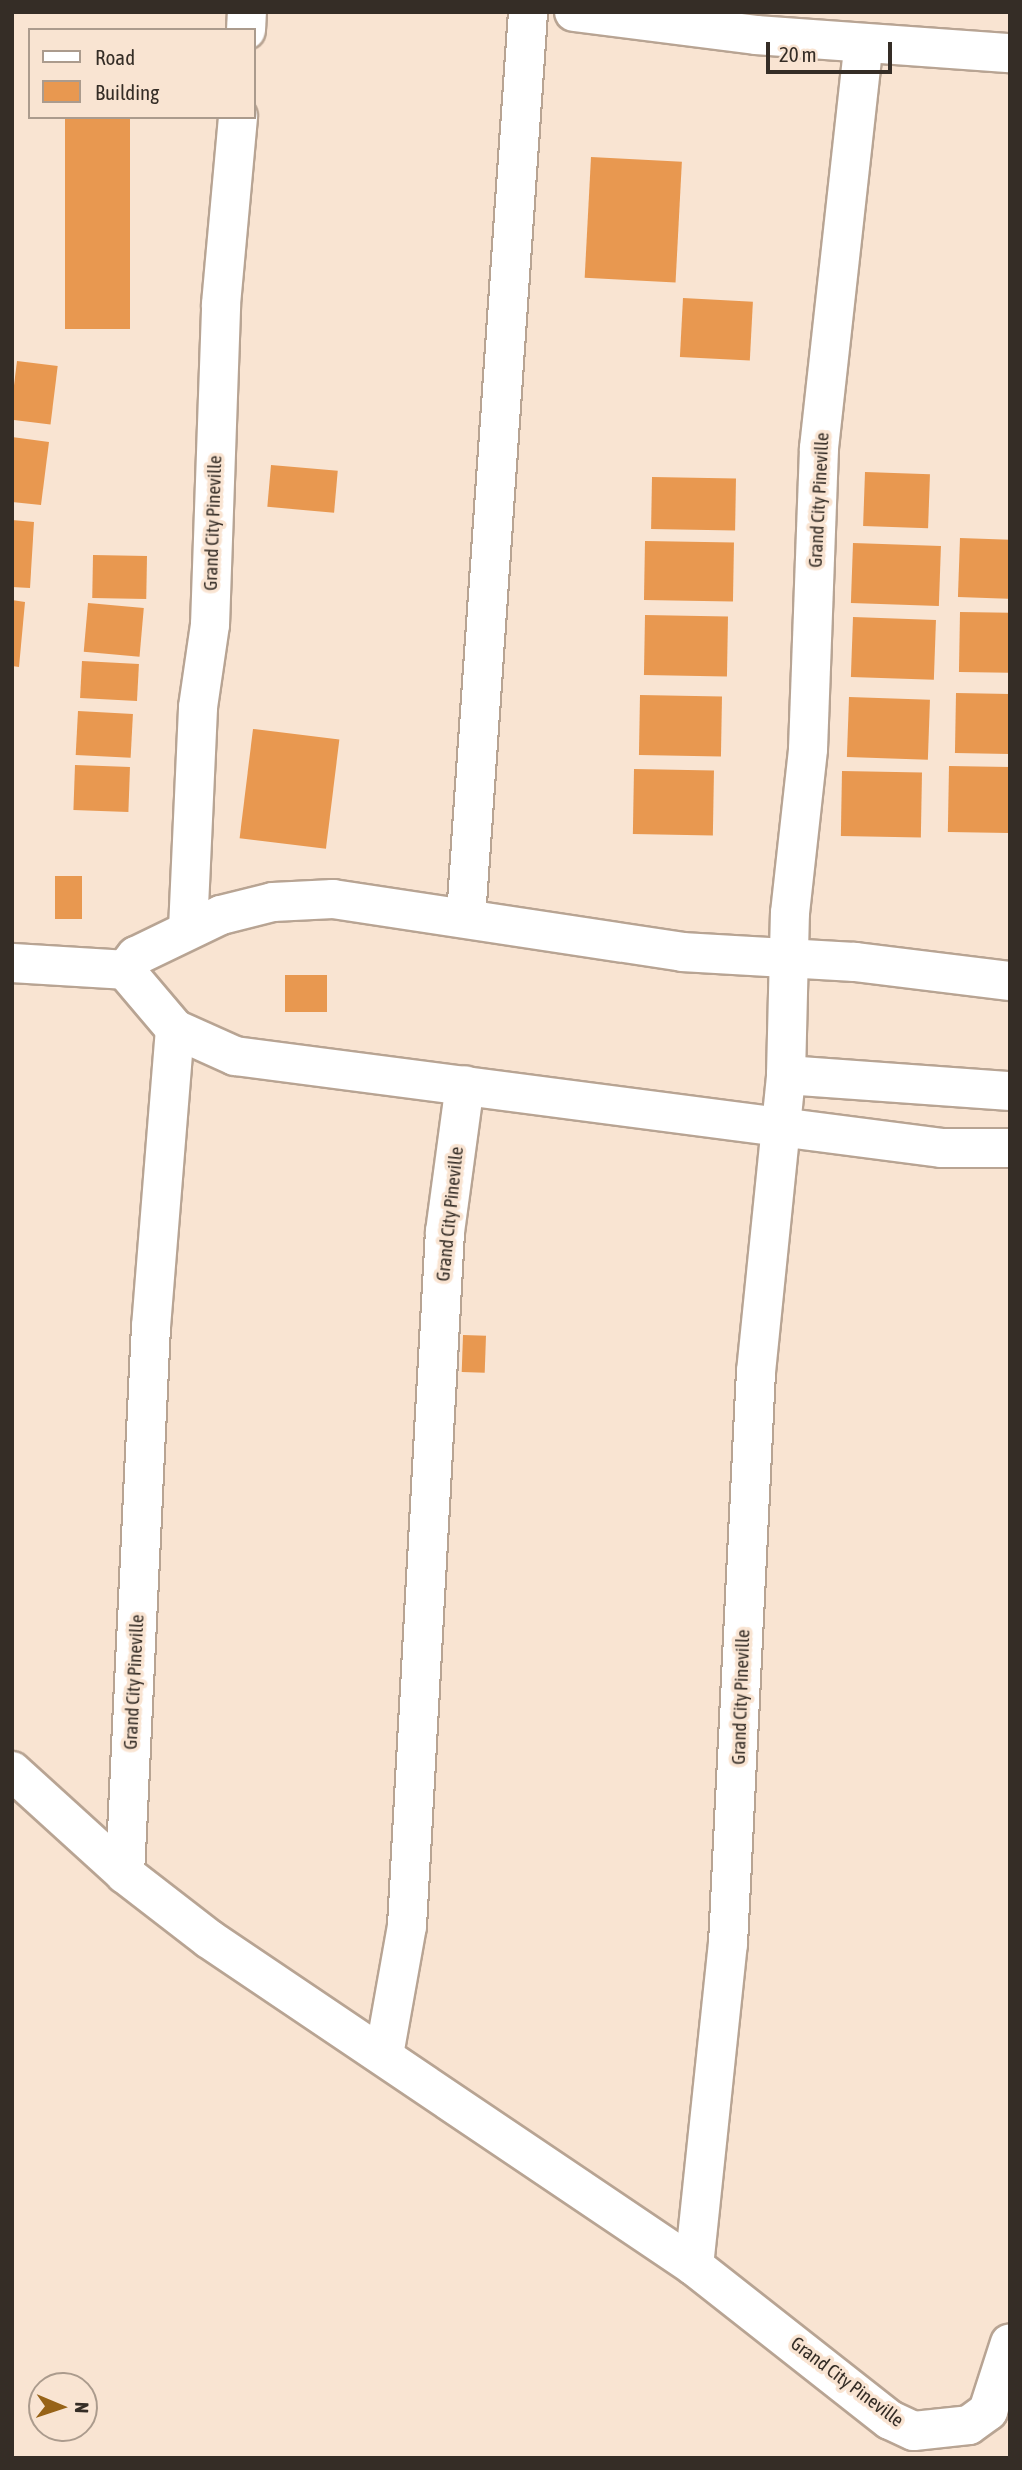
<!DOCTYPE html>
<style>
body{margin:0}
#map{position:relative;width:1022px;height:2470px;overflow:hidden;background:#f9e4d2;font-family:"Asap Condensed",sans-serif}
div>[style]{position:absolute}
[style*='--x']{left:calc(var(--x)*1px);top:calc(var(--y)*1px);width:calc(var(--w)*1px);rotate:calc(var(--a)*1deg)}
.building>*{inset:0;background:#e89850;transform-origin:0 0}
.roads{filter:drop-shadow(2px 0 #b8a493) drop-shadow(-2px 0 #b8a493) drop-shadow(0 2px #b8a493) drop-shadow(0 -2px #b8a493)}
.minor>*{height:38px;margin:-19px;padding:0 19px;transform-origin:19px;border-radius:19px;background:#fff}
span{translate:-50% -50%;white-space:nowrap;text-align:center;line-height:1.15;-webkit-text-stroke:7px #f9e4d2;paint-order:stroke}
.street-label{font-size:19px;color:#352d26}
.frame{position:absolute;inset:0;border:14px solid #352d26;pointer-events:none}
.legend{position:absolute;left:28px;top:28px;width:228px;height:91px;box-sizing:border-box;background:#f9e4d2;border:2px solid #ab9b8d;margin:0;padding:9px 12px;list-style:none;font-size:21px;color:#352d26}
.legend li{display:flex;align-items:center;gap:14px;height:35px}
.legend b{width:35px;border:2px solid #ab9b8d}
.north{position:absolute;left:28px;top:2372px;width:70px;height:70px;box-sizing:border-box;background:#f9e4d2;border:2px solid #ab9b8d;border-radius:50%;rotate:92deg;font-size:19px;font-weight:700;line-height:28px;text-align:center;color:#352d26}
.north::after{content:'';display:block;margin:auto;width:24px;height:32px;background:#976318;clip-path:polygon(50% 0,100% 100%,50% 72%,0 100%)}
.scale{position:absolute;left:766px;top:42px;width:126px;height:32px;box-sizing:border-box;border:4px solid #352d26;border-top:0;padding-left:9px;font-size:21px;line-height:24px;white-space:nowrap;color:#352d26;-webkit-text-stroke:5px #f9e4d2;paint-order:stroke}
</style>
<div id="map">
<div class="building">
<div style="left:65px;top:117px;width:65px;height:212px"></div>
<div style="left:591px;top:157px;width:91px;height:121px;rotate:3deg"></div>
<div style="left:683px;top:298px;width:70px;height:59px;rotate:3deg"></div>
<div style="left:17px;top:361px;width:41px;height:59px;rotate:7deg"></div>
<div style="clip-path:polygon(12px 437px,49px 442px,41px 505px,12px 502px)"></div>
<div style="left:271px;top:465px;width:67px;height:42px;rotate:5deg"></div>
<div style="left:865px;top:472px;width:65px;height:54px;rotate:2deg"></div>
<div style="left:652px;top:477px;width:84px;height:52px;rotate:1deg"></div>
<div style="clip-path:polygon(12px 520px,34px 522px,30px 588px,12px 587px)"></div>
<div style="left:960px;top:538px;width:50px;height:59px;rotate:2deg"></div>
<div style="left:645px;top:541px;width:89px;height:59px;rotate:1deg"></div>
<div style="left:853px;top:543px;width:88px;height:60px;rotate:2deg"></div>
<div style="left:93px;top:555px;width:54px;height:43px;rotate:1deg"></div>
<div style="clip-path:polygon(12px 600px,25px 602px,19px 667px,12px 666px)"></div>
<div style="left:88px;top:603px;width:56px;height:49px;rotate:5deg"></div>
<div style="left:960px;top:612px;width:50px;height:60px;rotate:1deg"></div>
<div style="left:645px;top:615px;width:83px;height:60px;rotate:1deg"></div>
<div style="left:853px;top:617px;width:83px;height:60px;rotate:2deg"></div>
<div style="left:82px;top:661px;width:57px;height:37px;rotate:3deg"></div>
<div style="left:956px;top:693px;width:54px;height:60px;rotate:1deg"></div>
<div style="left:640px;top:695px;width:82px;height:60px;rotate:1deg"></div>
<div style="left:849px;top:697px;width:81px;height:60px;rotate:2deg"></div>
<div style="left:78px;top:711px;width:55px;height:44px;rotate:3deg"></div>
<div style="left:253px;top:729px;width:87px;height:110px;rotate:7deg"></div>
<div style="left:75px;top:765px;width:55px;height:45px;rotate:2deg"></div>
<div style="left:949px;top:766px;width:61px;height:66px;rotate:1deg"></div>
<div style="left:634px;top:769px;width:80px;height:65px;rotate:1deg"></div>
<div style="left:842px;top:771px;width:80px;height:65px;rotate:1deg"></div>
<div style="left:55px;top:876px;width:27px;height:43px"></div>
<div style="left:285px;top:975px;width:42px;height:37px"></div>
<div style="left:463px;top:1335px;width:23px;height:37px;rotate:2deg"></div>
</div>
<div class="roads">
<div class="minor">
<div style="--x:574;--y:12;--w:183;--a:7.2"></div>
<div style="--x:756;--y:35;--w:255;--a:4.1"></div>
<div style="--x:246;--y:30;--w:18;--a:-87"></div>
<div style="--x:466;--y:917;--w:907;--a:-86.08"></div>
<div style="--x:188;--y:929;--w:222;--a:-87.4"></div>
<div style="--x:198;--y:707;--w:83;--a:-81.7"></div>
<div style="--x:210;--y:625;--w:321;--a:-88"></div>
<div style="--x:221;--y:304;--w:188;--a:-84.8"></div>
<div style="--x:12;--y:963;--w:113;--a:3.5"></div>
<div style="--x:175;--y:1029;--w:66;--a:24.2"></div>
<div style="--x:235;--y:1056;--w:712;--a:7.42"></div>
<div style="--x:941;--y:1148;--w:69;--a:0"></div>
<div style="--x:786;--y:1075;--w:225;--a:4.1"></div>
<div style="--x:12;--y:1771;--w:153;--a:42.3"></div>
<div style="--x:125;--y:1874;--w:106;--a:37.7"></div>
<div style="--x:209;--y:1939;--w:585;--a:33.99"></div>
<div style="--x:694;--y:2266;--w:249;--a:38.2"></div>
<div style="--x:890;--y:2420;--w:26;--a:25"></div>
<div style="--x:914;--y:2431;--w:55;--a:-6.2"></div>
<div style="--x:969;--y:2425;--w:24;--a:-36"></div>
<div style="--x:988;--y:2411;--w:71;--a:-72.1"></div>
<div style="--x:125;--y:1874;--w:548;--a:-87.28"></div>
<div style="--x:151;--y:1327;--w:299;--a:-85.4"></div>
<div style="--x:175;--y:1029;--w:77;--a:-130.3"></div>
<div style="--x:125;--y:970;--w:18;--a:-52"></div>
<div style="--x:136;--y:956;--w:94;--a:-25.8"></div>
<div style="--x:221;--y:915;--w:54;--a:-14"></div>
<div style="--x:273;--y:902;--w:60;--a:-2.9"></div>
<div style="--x:333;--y:899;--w:353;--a:8.6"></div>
<div style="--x:682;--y:952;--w:173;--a:3.3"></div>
<div style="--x:855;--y:962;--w:156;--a:7"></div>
<div style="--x:384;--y:2055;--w:131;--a:-79.9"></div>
<div style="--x:407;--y:1926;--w:695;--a:-86.87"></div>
<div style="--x:445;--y:1232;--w:148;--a:-82.3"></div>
<div style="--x:694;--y:2266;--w:324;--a:-84"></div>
<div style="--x:728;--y:1944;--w:573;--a:-87.2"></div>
<div style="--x:756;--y:1372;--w:299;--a:-84.2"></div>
<div style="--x:786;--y:1075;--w:162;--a:-88.6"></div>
<div style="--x:790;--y:913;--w:165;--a:-83.7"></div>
<div style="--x:808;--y:749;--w:301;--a:-87.9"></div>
<div style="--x:819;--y:448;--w:407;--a:-83.7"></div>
</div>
</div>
<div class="street-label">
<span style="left:819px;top:500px;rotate:-87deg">Grand City Pineville</span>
<span style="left:213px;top:523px;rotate:-88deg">Grand City Pineville</span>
<span style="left:450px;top:1214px;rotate:-84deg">Grand City Pineville</span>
<span style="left:134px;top:1682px;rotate:-87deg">Grand City Pineville</span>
<span style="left:741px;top:1697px;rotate:-88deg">Grand City Pineville</span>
<span style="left:847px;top:2382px;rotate:37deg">Grand City Pineville</span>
</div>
<div class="frame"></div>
<ul class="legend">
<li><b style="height:9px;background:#fff"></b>Road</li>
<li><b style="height:19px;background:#e89850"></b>Building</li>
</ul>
<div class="north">N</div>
<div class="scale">20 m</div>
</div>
